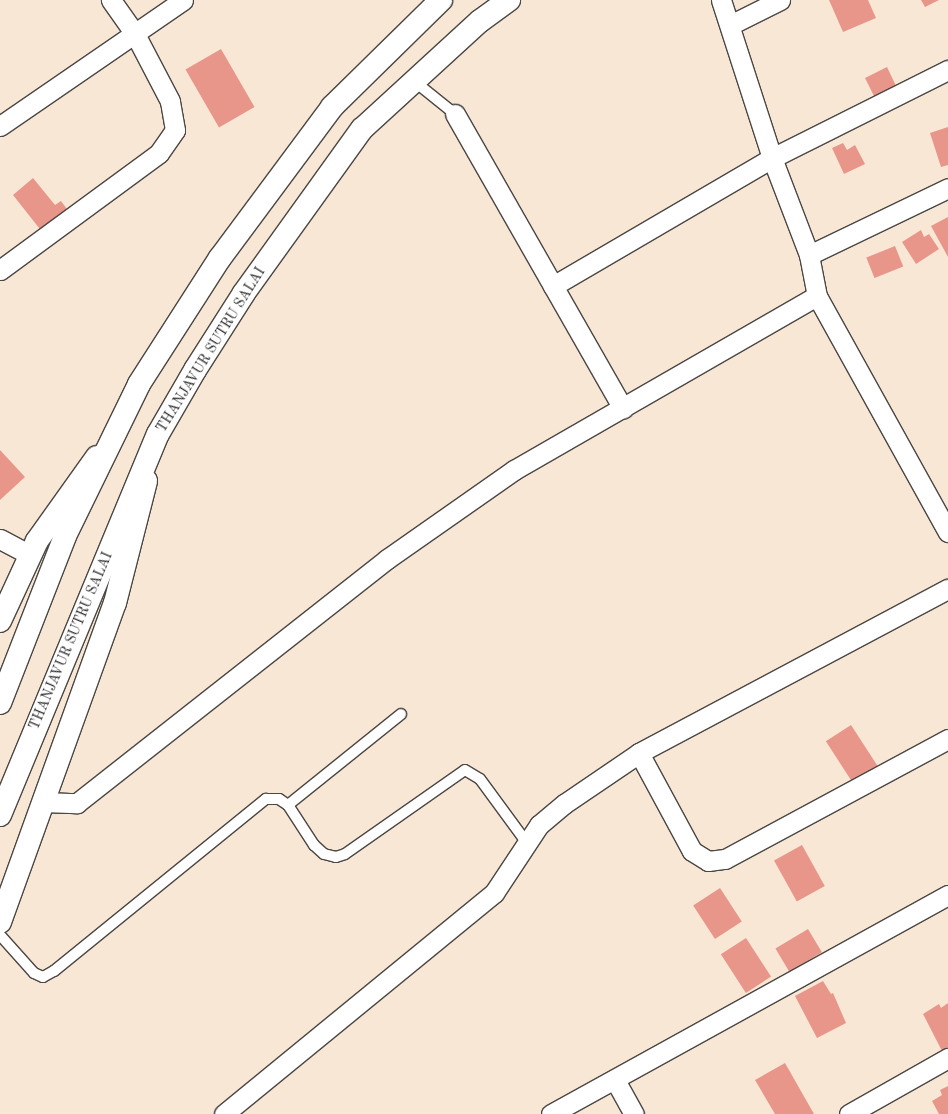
<!DOCTYPE html>
<style>
body{margin:0}
#map{position:relative;width:948px;height:1114px;overflow:hidden;background:#f8e7d5;font-family:"Old Standard TT",serif}
div>[style]{position:absolute}
[style*='--x']{left:calc(var(--x)*1px);top:calc(var(--y)*1px);width:calc(var(--w)*1px);rotate:calc(var(--a)*1deg)}
.building>*{inset:0;background:#e8968a;transform-origin:0 0}
.roads{filter:drop-shadow(1px 0 #4a4744) drop-shadow(-1px 0 #4a4744) drop-shadow(0 1px #4a4744) drop-shadow(0 -1px #4a4744)}
.lane>*{height:10px;margin:-5px;padding:0 5px;transform-origin:5px;border-radius:5px;background:#fff}
.street>*{height:19px;margin:-9.5px;padding:0 9.5px;transform-origin:9.5px;border-radius:9.5px;background:#fff}
.secondary>*{height:22px;margin:-11px;padding:0 11px;transform-origin:11px;border-radius:11px;background:#fff}
.highway>*{height:22px;margin:-11px;padding:0 11px;transform-origin:11px;border-radius:11px;background:#fff}
span{translate:-50% -50%;white-space:nowrap;text-align:center;line-height:1.15;-webkit-text-stroke:3.5px #fff;paint-order:stroke}
.street-label{font-size:14px;color:#2b2b2b}
</style>
<div id="map">
<div class="building">
<div style="clip-path:polygon(829px 0,868px 0,876px 18px,843px 32px)"></div>
<div style="clip-path:polygon(921px 0,939px 0,925px 7px)"></div>
<div style="left:221px;top:49px;width:67px;height:41px;rotate:60deg"></div>
<div style="clip-path:polygon(887px 67px,897px 88px,877px 102px,865px 78px)"></div>
<div style="clip-path:polygon(948px 127px,948px 165px,941px 167px,930px 133px)"></div>
<div style="clip-path:polygon(843px 143px,847px 150px,855px 145px,865px 164px,844px 174px,832px 148px)"></div>
<div style="clip-path:polygon(33px 178px,55px 205px,61px 201px,69px 212px,43px 233px,13px 195px)"></div>
<div style="clip-path:polygon(948px 217px,948px 257px,931px 226px)"></div>
<div style="clip-path:polygon(921px 230px,924px 237px,929px 234px,939px 249px,916px 264px,902px 242px)"></div>
<div style="left:895px;top:246px;width:22px;height:31px;rotate:68deg"></div>
<div style="clip-path:polygon(0 450px,25px 477px,0 500px)"></div>
<div style="left:851px;top:725px;width:50px;height:30px;rotate:57deg"></div>
<div style="left:802px;top:845px;width:47px;height:32px;rotate:61deg"></div>
<div style="left:720px;top:888px;width:40px;height:32px;rotate:57deg"></div>
<div style="left:808px;top:929px;width:27px;height:38px;rotate:59deg"></div>
<div style="left:746px;top:938px;width:46px;height:30px;rotate:57deg"></div>
<div style="clip-path:polygon(823px 981px,831px 994px,833px 993px,846px 1023px,817px 1038px,795px 996px)"></div>
<div style="clip-path:polygon(948px 1003px,948px 1047px,942px 1051px,923px 1014px,939px 1004px,941px 1008px)"></div>
<div style="clip-path:polygon(785px 1063px,814px 1114px,775px 1114px,755px 1080px)"></div>
<div style="clip-path:polygon(948px 1086px,948px 1114px,939px 1114px,932px 1101px,942px 1095px,940px 1090px)"></div>
</div>
<div class="roads">
<div class="lane">
<div style="--x:414;--y:81;--w:53;--a:38.8"></div>
<div style="--x:288;--y:805;--w:145;--a:-38.8"></div>
<div style="--x:0;--y:935;--w:51;--a:48.2"></div>
<div style="--x:34;--y:973;--w:10;--a:24"></div>
<div style="--x:43;--y:977;--w:13;--a:-29"></div>
<div style="--x:54;--y:971;--w:273;--a:-39.1"></div>
<div style="--x:266;--y:799;--w:13;--a:0"></div>
<div style="--x:279;--y:799;--w:11;--a:34"></div>
<div style="--x:288;--y:805;--w:48;--a:57"></div>
<div style="--x:314;--y:845;--w:13;--a:42"></div>
<div style="--x:324;--y:854;--w:12;--a:14"></div>
<div style="--x:336;--y:857;--w:9;--a:-18"></div>
<div style="--x:345;--y:854;--w:146;--a:-35"></div>
<div style="--x:465;--y:770;--w:17;--a:31"></div>
<div style="--x:480;--y:779;--w:79;--a:53.7"></div>
</div>
<div class="street">
<div style="--x:721;--y:0;--w:166;--a:72.1"></div>
<div style="--x:772;--y:158;--w:104;--a:69.1"></div>
<div style="--x:809;--y:255;--w:42;--a:79"></div>
<div style="--x:817;--y:296;--w:270;--a:61"></div>
<div style="--x:730;--y:25;--w:56;--a:-26.6"></div>
<div style="--x:455;--y:114;--w:339;--a:60.3"></div>
<div style="--x:0;--y:126;--w:222;--a:-34.5"></div>
<div style="--x:809;--y:255;--w:154;--a:-25.7"></div>
<div style="--x:0;--y:270;--w:197;--a:-36.3"></div>
<div style="--x:159;--y:153;--w:28;--a:-55"></div>
<div style="--x:175;--y:130;--w:29;--a:-100"></div>
<div style="--x:170;--y:101;--w:76;--a:-117.6"></div>
<div style="--x:135;--y:34;--w:42;--a:-125.2"></div>
<div style="--x:553;--y:286;--w:254;--a:-30.3"></div>
<div style="--x:772;--y:158;--w:197;--a:-26.6"></div>
<div style="--x:0;--y:539;--w:34;--a:28"></div>
<div style="--x:639;--y:753;--w:111;--a:61.6"></div>
<div style="--x:692;--y:851;--w:19;--a:32"></div>
<div style="--x:708;--y:861;--w:17;--a:-7"></div>
<div style="--x:725;--y:859;--w:253;--a:-28.3"></div>
<div style="--x:42;--y:802;--w:35;--a:2"></div>
<div style="--x:77;--y:803;--w:395;--a:-38.2"></div>
<div style="--x:387;--y:559;--w:155;--a:-35"></div>
<div style="--x:514;--y:470;--w:349;--a:-29.9"></div>
<div style="--x:615;--y:1080;--w:39;--a:61"></div>
<div style="--x:224;--y:1114;--w:349;--a:-39.3"></div>
<div style="--x:494;--y:893;--w:82;--a:-56.5"></div>
<div style="--x:539;--y:825;--w:33;--a:-40"></div>
<div style="--x:564;--y:804;--w:91;--a:-34.2"></div>
<div style="--x:639;--y:753;--w:350;--a:-28"></div>
<div style="--x:551;--y:1114;--w:453;--a:-28.9"></div>
<div style="--x:849;--y:1114;--w:114;--a:-29.5"></div>
</div>
<div class="secondary">
<div style="--x:0;--y:621;--w:88;--a:-65.2"></div>
<div style="--x:37;--y:541;--w:103;--a:-54.5"></div>
<div style="--x:0;--y:922;--w:339;--a:-70.2"></div>
<div style="--x:115;--y:603;--w:126;--a:-75.7"></div>
</div>
<div class="highway">
<div style="--x:0;--y:703;--w:179;--a:-68.7"></div>
<div style="--x:65;--y:536;--w:169;--a:-64"></div>
<div style="--x:139;--y:384;--w:150;--a:-57.3"></div>
<div style="--x:220;--y:258;--w:188;--a:-53.4"></div>
<div style="--x:332;--y:107;--w:153;--a:-44.5"></div>
<div style="--x:0;--y:815;--w:412;--a:-67.5"></div>
<div style="--x:158;--y:434;--w:74;--a:-60"></div>
<div style="--x:195;--y:370;--w:91;--a:-57.5"></div>
<div style="--x:244;--y:293;--w:202;--a:-54.3"></div>
<div style="--x:362;--y:129;--w:160;--a:-42.5"></div>
<div style="--x:480;--y:21;--w:36;--a:-36"></div>
</div>
</div>
<div class="street-label">
<span style="left:211px;top:350px;rotate:-58deg">THANJAVUR SUTRU SALAI</span>
<span style="left:71px;top:641px;rotate:-67deg">THANJAVUR SUTRU SALAI</span>
</div>
</div>
